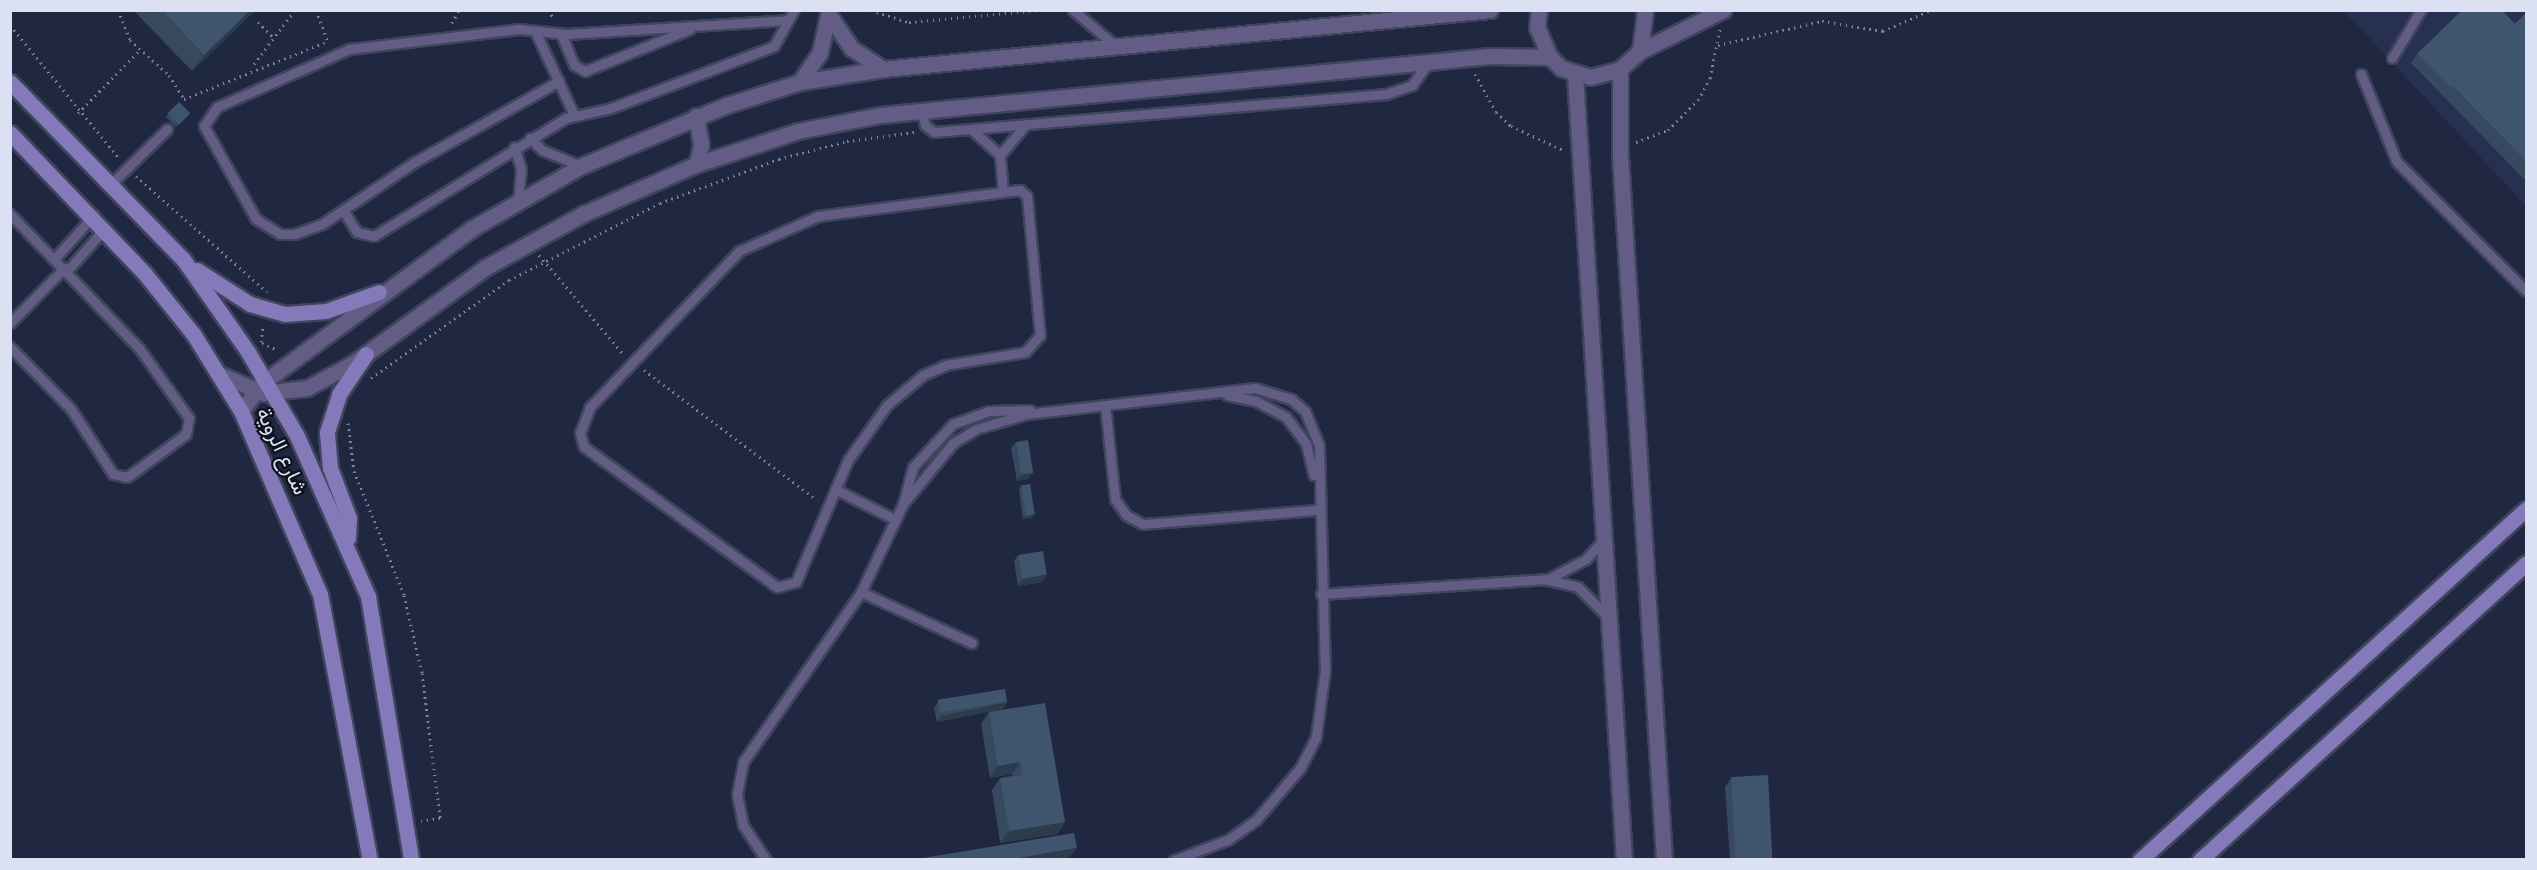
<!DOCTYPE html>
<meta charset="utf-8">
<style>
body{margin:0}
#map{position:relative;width:2537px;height:870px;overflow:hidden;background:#202741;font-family:"DM Sans",Vazirmatn,sans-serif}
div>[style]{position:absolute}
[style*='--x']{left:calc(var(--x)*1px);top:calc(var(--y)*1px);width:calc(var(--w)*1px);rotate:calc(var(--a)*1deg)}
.built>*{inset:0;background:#273050}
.path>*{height:3px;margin-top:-1.5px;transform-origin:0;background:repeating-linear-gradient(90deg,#7c8298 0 1.5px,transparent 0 6px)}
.roads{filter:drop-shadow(2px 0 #3e455d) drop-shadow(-2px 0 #3e455d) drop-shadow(0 2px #3e455d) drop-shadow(0 -2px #3e455d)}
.service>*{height:9px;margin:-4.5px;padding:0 4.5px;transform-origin:4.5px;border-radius:4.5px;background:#635d85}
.tertiary>*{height:15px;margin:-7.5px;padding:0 7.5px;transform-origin:7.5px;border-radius:7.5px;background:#635d85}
.secondary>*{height:15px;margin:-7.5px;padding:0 7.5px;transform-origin:7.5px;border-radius:7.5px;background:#8479b9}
.wall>*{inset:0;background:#36495e}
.shaded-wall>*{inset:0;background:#2c3c4c}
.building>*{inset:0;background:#3f556d;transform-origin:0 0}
span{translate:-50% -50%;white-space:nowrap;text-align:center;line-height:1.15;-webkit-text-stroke:4.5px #0d111c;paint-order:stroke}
.street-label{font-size:21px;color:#dbe0f2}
.frame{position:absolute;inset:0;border:12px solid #dbe0f2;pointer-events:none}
</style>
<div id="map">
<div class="built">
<div style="clip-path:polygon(2343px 11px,2526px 11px,2526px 206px,2359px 27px)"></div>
</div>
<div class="path">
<div style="--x:118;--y:10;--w:32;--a:68"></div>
<div style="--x:130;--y:40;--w:52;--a:41.9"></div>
<div style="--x:169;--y:75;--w:28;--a:58"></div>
<div style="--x:184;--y:99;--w:155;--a:-21.9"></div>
<div style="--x:316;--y:10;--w:34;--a:69"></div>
<div style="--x:547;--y:10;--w:11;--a:49"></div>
<div style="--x:871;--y:10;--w:40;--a:18"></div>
<div style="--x:909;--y:22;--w:133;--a:-5.2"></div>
<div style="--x:258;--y:22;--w:23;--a:45"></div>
<div style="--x:452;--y:23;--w:15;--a:-62"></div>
<div style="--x:10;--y:25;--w:172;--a:50.7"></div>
<div style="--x:1718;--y:45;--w:107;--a:-13"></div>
<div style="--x:1822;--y:21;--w:62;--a:9.3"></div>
<div style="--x:1883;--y:31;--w:52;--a:-23.6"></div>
<div style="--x:254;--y:64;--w:68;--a:-52.8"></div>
<div style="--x:1475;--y:74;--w:43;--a:61.1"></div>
<div style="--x:1496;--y:112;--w:21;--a:43"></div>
<div style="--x:1511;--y:126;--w:57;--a:24.8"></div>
<div style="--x:78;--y:113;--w:88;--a:-45.5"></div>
<div style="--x:1636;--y:142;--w:34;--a:-21"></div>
<div style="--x:1668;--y:130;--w:42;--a:-45"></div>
<div style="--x:1698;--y:100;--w:25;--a:-61"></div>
<div style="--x:1710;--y:78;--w:50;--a:-78.5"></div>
<div style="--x:136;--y:176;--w:175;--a:41.5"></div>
<div style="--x:539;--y:255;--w:131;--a:49.6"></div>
<div style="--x:261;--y:342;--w:17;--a:-83"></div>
<div style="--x:262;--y:343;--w:17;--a:24"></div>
<div style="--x:644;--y:370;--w:215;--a:36.9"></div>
<div style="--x:371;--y:378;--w:169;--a:-35.4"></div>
<div style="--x:509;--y:280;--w:169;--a:-27"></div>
<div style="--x:660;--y:203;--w:127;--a:-20.3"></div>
<div style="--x:779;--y:159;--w:70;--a:-14.8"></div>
<div style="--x:847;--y:141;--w:70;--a:-7.4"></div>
<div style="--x:348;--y:423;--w:48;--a:82.9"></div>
<div style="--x:354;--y:471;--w:134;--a:68"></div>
<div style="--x:404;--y:595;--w:80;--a:77"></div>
<div style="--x:422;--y:673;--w:146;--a:82.9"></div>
<div style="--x:440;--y:818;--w:19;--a:171"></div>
</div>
<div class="roads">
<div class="service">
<div style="--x:1073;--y:10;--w:57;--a:40.1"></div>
<div style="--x:535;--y:31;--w:93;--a:65.1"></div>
<div style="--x:561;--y:34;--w:34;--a:67"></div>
<div style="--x:574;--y:65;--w:13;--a:29"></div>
<div style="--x:585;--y:71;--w:113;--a:-21.8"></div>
<div style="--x:2392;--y:58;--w:56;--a:-58.9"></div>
<div style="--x:2361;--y:74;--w:95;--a:67.8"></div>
<div style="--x:2397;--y:162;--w:182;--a:45"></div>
<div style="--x:559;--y:81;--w:167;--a:150.7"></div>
<div style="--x:413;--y:163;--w:110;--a:146.2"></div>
<div style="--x:322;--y:224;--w:30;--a:160"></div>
<div style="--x:294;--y:234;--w:14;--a:180"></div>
<div style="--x:280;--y:234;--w:28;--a:-148"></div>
<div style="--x:256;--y:219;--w:107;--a:-119.2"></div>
<div style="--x:204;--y:126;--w:23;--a:-56"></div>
<div style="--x:217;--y:107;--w:144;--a:-23.7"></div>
<div style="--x:349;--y:49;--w:171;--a:-6.7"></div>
<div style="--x:519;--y:29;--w:48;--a:5.9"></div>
<div style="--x:567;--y:34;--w:221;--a:-3.6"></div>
<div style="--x:922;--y:111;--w:14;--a:78"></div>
<div style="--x:925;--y:125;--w:11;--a:38"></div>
<div style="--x:934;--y:132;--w:454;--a:-4.8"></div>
<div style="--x:1386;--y:94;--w:28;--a:-19"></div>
<div style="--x:1412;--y:85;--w:29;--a:-54"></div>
<div style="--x:971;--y:129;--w:39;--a:42"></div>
<div style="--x:530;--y:138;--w:17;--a:45"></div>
<div style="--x:542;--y:150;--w:42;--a:22.3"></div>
<div style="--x:514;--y:147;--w:22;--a:72"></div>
<div style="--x:521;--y:168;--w:32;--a:95"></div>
<div style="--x:110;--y:185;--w:80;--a:-44.5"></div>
<div style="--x:1003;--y:192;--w:17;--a:-7"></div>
<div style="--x:1020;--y:190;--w:9;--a:41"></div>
<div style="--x:1027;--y:196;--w:140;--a:84.7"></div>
<div style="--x:1040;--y:335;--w:23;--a:131"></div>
<div style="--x:1025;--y:352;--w:80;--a:170.7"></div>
<div style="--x:946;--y:365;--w:25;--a:157"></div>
<div style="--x:923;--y:375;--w:47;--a:140.2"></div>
<div style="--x:887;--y:405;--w:67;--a:125.3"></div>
<div style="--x:848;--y:460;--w:133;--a:113.1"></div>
<div style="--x:796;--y:582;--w:20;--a:165"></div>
<div style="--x:777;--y:587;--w:238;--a:-144"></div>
<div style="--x:584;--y:447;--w:15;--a:-106"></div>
<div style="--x:580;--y:433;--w:28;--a:-69"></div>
<div style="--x:590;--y:407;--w:216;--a:-46.3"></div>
<div style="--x:739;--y:251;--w:86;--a:-23.9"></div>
<div style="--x:818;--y:216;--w:187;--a:-7.4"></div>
<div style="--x:1003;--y:192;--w:37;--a:-95"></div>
<div style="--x:1000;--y:155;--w:38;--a:-50"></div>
<div style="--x:343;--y:210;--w:26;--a:58"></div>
<div style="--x:357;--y:232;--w:17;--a:13"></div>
<div style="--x:374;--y:236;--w:225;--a:-31.6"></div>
<div style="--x:566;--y:118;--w:46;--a:-12.5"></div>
<div style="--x:611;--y:108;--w:174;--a:-20.8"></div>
<div style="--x:774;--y:46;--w:41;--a:-60.9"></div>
<div style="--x:10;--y:214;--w:186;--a:46.1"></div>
<div style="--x:139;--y:348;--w:86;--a:54.5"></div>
<div style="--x:189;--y:418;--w:16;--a:101"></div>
<div style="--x:186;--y:434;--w:73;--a:143.9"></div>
<div style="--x:127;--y:477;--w:14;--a:-168"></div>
<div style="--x:113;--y:474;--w:77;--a:-122.9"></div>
<div style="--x:71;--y:409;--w:87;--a:-134.5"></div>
<div style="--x:55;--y:258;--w:58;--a:-47.8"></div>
<div style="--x:67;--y:271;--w:57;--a:-48.5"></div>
<div style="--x:10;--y:323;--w:77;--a:-45.5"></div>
<div style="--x:1227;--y:395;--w:30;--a:12"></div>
<div style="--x:1256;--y:401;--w:34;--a:28"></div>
<div style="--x:1286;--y:417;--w:34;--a:53"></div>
<div style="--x:1306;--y:444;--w:32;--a:76"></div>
<div style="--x:1105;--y:405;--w:95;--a:83.9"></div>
<div style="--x:1115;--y:499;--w:19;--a:55"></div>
<div style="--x:1126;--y:515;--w:19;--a:28"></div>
<div style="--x:1143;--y:524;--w:175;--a:-4.6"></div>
<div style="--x:835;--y:489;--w:68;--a:26.9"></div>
<div style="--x:903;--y:504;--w:79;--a:-50.7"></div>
<div style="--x:953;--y:443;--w:27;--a:-31"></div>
<div style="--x:976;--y:429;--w:53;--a:-16.4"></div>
<div style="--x:1027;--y:414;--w:229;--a:-6.5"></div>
<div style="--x:1255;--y:388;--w:38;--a:17"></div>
<div style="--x:1291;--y:399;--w:18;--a:41"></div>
<div style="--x:1305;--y:411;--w:37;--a:68"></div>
<div style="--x:1319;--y:445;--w:225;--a:88.5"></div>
<div style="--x:1325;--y:670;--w:68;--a:97.7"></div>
<div style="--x:1316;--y:737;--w:34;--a:117"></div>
<div style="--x:1301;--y:767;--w:70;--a:130.3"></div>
<div style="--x:1256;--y:820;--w:35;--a:145"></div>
<div style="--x:1227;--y:840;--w:57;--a:159.3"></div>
<div style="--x:1550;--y:578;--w:41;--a:-27.8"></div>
<div style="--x:1586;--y:559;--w:27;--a:-48"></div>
<div style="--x:861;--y:592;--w:122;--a:24.7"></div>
<div style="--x:1321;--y:594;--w:224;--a:-3.8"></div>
<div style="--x:1544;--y:579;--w:35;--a:13"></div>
<div style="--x:1578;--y:587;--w:41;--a:45"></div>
<div style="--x:766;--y:860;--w:42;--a:-123.3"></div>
<div style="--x:743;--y:825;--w:32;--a:-101"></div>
<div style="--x:737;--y:794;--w:33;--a:-79"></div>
<div style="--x:743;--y:762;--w:207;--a:-55.2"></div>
<div style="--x:861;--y:592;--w:98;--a:-64.5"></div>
<div style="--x:903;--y:504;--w:38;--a:-75"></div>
<div style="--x:913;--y:467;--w:59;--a:-47.1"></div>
<div style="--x:953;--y:424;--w:38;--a:-20"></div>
<div style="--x:989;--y:411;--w:41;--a:-1.4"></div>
</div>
<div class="tertiary">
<div style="--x:1539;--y:10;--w:17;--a:97"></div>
<div style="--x:1537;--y:27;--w:33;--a:67"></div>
<div style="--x:1550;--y:57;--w:16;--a:45"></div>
<div style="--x:1561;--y:68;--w:31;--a:17"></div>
<div style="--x:1591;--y:77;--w:30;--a:-15"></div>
<div style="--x:1620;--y:69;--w:27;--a:-42"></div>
<div style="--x:1640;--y:51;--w:41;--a:-83"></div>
<div style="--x:829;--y:15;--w:40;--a:56"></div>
<div style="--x:851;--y:48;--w:38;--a:33"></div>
<div style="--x:1640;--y:51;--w:93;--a:-26.3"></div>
<div style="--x:1620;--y:69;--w:87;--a:90"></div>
<div style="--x:1620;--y:156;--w:705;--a:86.42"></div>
<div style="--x:1575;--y:75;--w:787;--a:86.43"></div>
<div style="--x:800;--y:82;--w:36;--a:-56"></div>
<div style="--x:820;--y:52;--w:43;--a:-77.9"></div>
<div style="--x:696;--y:116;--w:29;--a:80"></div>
<div style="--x:701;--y:145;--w:19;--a:102"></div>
<div style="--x:221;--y:375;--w:46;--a:23.2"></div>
<div style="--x:263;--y:393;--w:44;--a:-6.5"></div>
<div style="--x:307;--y:388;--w:51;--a:-28.1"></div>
<div style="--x:352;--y:364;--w:165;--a:-35.9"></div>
<div style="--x:486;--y:267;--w:111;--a:-28.7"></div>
<div style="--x:583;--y:214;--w:124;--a:-23.7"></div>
<div style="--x:697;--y:164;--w:106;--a:-18.1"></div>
<div style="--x:798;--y:131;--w:84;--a:-11"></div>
<div style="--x:880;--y:115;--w:613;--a:-5.52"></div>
<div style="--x:1490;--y:56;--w:60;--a:1"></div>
<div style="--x:241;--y:411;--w:34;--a:-53"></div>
<div style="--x:261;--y:384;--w:261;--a:-36.4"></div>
<div style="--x:471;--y:229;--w:127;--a:-29.8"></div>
<div style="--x:581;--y:166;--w:158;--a:-22.7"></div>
<div style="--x:727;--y:105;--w:77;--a:-17.5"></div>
<div style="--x:800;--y:82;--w:84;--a:-8.9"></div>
<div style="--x:883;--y:69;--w:610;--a:-5.55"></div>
</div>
<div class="secondary">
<div style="--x:10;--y:82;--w:248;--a:45.7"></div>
<div style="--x:183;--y:259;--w:113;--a:55"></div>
<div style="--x:248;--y:352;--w:97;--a:59.7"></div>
<div style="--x:297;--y:436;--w:175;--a:66.1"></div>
<div style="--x:368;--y:596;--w:267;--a:80.7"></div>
<div style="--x:10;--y:133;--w:195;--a:46.2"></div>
<div style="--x:145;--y:274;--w:78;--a:51.2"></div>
<div style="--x:194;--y:335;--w:89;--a:58.3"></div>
<div style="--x:241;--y:411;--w:199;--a:66.7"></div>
<div style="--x:320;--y:594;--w:271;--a:79.4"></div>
<div style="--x:197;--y:270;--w:63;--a:32.7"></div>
<div style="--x:250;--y:304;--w:36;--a:16"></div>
<div style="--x:285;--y:314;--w:41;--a:-4.2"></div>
<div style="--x:326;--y:311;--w:56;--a:-19.7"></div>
<div style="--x:348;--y:538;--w:20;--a:-87"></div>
<div style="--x:349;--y:518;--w:53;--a:-110.8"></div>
<div style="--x:330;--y:468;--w:36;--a:-95"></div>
<div style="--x:327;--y:432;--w:40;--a:-72"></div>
<div style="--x:339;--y:394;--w:48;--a:-56"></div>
<div style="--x:2140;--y:860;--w:522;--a:-42.28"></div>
<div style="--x:2200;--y:860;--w:441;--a:-42.3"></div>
</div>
</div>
<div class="wall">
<div style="clip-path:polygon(133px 10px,256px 10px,192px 71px)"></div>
<div style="clip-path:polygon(2526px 13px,2526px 181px,2411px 63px,2417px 54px,2515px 24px)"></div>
<div style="clip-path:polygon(190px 113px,176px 127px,166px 117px,168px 114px)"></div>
<div style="clip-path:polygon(1016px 442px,1033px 473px,1028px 479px,1017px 481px,1011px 448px)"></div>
<div style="clip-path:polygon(1021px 486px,1032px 518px,1023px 519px,1019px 489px)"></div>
<div style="clip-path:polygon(1018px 555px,1043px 582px,1018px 586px,1014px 561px)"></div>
<div style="clip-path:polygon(938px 702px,1007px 702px,1003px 709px,937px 722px,934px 708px)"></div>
<div style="clip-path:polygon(989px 712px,1065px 822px,1057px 834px,1000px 843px,992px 790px,1000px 778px,1012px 776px,1012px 774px,990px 778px,981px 724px)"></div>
<div style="clip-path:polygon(1731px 778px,1773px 860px,1730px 860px,1725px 787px)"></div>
</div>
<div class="shaded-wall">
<div style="clip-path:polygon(250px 10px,256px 10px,192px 71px,204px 55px)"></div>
<div style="clip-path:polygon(1033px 473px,1028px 479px,1017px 481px,1021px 475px)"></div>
<div style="clip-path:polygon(1035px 515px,1032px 518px,1023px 519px,1026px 516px)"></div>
<div style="clip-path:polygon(1047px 575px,1043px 582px,1018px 586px,1022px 579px)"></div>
<div style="clip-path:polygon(1007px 702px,1003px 709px,937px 722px,941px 716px)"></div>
<div style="clip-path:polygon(1020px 762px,1012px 774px,990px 778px,998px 766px)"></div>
<div style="clip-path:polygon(1065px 822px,1057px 834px,1000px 843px,1009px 831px)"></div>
<div style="clip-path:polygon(1077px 848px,1070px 857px,1057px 860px,1007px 860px)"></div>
</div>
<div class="building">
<div style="clip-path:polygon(162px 10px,250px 10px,204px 55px)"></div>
<div style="clip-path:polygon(2462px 10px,2502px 10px,2515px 24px,2450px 87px,2417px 54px)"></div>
<div style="clip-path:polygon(2526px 13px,2526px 161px,2452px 85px)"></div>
<div style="left:179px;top:102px;width:16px;height:16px;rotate:45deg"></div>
<div style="left:1028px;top:440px;width:33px;height:12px;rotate:81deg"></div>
<div style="left:1030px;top:484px;width:31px;height:9px;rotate:81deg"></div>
<div style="left:1043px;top:551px;width:24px;height:25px;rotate:81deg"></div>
<div style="left:1005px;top:689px;width:13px;height:68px;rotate:81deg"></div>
<div style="clip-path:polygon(1045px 703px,1065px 822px,1009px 831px,1000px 778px,1023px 775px,1020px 762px,998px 766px,989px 712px)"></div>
<div style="left:1768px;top:775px;width:85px;height:37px;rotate:87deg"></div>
<div style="clip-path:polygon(1074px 833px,1077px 848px,1007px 860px,917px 859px)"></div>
</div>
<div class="street-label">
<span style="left:282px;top:451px;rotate:65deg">شارع الروية</span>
</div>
<div class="frame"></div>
</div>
